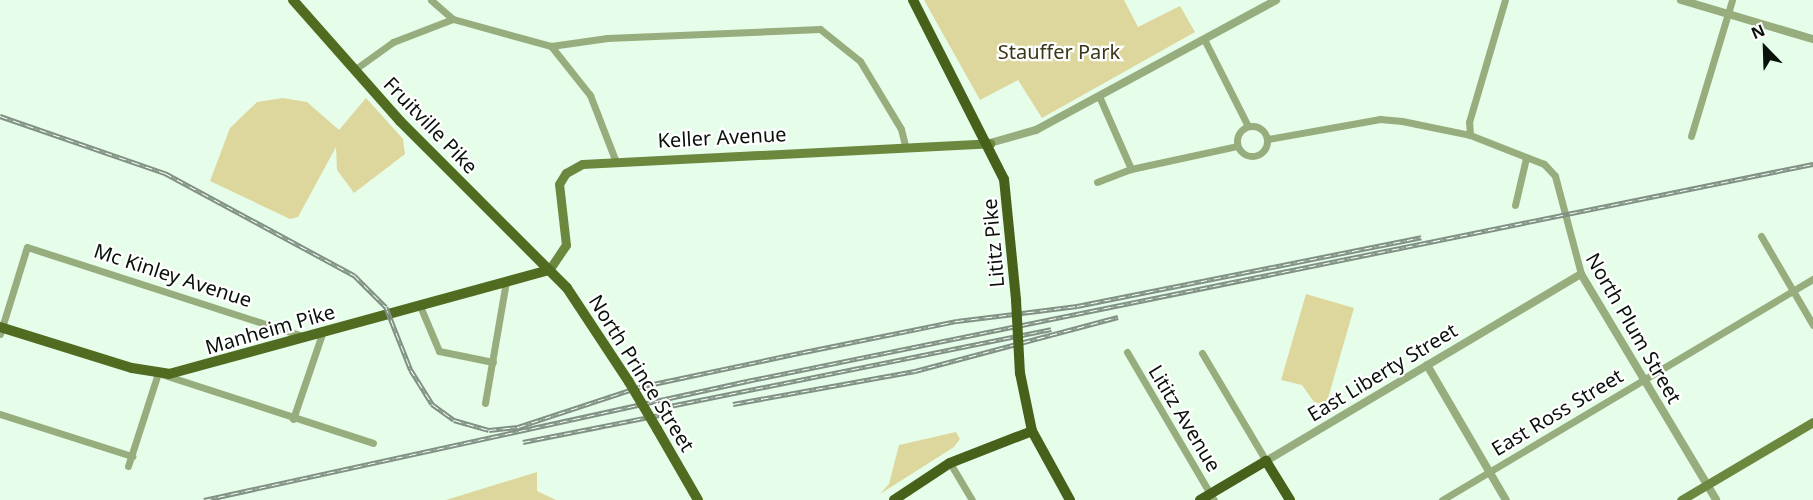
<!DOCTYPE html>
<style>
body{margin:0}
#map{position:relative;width:1813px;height:500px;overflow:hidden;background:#e5fde9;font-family:"Noto Sans",sans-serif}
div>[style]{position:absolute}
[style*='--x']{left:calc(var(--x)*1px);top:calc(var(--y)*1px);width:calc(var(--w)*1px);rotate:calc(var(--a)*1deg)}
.green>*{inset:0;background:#ddd79e}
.minor>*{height:7px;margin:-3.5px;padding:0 3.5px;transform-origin:3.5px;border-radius:3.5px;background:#98ad7d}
.minor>.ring{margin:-3.5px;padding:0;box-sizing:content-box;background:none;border:7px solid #98ad7d;border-radius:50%}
.tertiary>*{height:8px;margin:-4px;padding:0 4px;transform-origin:4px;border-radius:4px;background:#98ad7d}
.secondary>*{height:9px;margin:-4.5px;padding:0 4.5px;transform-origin:4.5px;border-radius:4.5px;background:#6c883f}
.primary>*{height:10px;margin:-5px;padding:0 5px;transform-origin:5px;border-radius:5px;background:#516c21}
.trunk>*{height:10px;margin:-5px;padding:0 5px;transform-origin:5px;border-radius:5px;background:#47601a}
.rail>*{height:4.5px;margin-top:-2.25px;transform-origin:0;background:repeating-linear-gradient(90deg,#fff 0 7px,#809183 0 14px);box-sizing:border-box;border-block:2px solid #809183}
.primary-bridge>*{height:10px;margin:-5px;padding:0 5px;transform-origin:5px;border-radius:5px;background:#516c21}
.trunk-bridge>*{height:10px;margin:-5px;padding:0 5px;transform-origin:5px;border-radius:5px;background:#47601a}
span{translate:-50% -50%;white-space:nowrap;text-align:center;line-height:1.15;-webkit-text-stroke:4.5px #fff;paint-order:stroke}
.park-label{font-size:20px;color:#3b3817}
.street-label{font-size:20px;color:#09110b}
.north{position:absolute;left:1735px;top:18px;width:60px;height:60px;-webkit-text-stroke:4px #fff;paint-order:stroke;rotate:337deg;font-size:16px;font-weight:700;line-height:24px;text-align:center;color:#09110b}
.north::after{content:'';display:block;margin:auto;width:21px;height:27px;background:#09110b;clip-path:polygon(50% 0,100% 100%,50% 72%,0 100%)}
</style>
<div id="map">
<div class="green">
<div style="clip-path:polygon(924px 0,1124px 0,1138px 27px,1180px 6px,1195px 32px,1042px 118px,1018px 80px,980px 100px)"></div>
<div style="clip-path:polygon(283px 98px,307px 102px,339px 130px,366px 98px,403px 139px,405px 154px,354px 193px,337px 170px,336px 147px,298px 217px,290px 219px,210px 181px,230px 128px,257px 102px)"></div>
<div style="clip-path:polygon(1306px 294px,1354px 308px,1326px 405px,1314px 402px,1302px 385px,1281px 380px)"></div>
<div style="clip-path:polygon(956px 432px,960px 439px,954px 447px,880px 494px,889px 484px,899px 445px)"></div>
<div style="clip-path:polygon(537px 472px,537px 491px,556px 500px,446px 500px)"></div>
</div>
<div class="minor">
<div style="--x:431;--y:0;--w:29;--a:41"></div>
<div style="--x:453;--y:19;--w:102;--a:15.4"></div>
<div style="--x:551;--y:46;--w:57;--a:-8.1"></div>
<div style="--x:607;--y:38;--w:213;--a:-2.4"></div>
<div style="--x:820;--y:29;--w:51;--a:38.7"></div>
<div style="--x:860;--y:61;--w:79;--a:58.9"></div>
<div style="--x:901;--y:129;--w:16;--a:76"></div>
<div style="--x:1204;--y:39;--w:97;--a:63.2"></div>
<div style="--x:551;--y:46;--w:63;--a:51.5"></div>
<div style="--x:590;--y:95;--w:72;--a:68.8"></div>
<div style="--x:354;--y:70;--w:48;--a:-35.7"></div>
<div style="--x:393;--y:42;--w:64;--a:-21"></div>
<div style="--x:1099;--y:96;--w:80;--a:66.3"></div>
<div class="ring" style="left:1237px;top:126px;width:23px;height:23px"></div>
<div style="--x:1470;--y:135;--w:13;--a:-94"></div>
<div style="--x:1469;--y:122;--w:127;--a:-73.6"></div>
<div style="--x:1691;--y:136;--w:142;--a:-73.2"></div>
<div style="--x:1268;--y:139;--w:114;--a:-10.1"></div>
<div style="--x:1380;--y:119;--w:22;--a:5"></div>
<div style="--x:1402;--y:121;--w:69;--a:11.6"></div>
<div style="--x:1470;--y:135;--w:79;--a:21.4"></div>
<div style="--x:1544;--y:164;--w:16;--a:47"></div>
<div style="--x:1555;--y:176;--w:101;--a:75.1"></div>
<div style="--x:1097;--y:182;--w:36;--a:-21"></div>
<div style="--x:1131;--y:169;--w:108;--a:-12.2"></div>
<div style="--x:1515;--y:205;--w:48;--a:-76.8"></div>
<div style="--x:1761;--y:236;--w:103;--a:59.7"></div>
<div style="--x:420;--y:306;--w:49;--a:67.1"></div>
<div style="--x:439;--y:351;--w:55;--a:11.5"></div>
<div style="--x:0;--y:334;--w:91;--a:-72.8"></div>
<div style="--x:27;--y:247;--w:290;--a:17.9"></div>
<div style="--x:1127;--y:352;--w:172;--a:59.6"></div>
<div style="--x:1202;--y:353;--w:126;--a:59.3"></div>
<div style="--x:485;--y:403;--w:124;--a:-80.2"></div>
<div style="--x:0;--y:414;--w:139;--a:17.7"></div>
<div style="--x:293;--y:419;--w:90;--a:-71.2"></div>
<div style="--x:950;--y:463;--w:43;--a:59.3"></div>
<div style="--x:128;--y:466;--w:98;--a:-72.1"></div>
<div style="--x:158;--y:373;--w:226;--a:18"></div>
<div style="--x:1442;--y:500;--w:432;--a:-30.8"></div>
</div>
<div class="tertiary">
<div style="--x:1681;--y:0;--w:138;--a:16.5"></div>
<div style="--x:990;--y:143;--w:48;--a:-15.8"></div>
<div style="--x:1036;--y:130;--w:273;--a:-28.4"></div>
<div style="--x:1427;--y:365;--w:156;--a:59.7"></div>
<div style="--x:1266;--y:461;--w:366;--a:-30.7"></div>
<div style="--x:1581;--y:274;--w:263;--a:59.1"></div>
</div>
<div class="secondary">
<div style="--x:549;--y:270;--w:30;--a:-56"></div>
<div style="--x:566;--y:245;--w:61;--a:-96.5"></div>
<div style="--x:559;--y:184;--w:13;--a:-58"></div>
<div style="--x:566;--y:173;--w:18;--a:-29"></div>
<div style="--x:582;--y:164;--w:409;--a:-2.9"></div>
<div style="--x:1681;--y:500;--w:153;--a:-30.6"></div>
</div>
<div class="primary">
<div style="--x:293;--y:0;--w:162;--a:48.5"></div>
<div style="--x:400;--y:121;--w:236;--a:45"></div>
<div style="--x:567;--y:288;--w:113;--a:56.6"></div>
<div style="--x:0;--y:327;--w:138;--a:17.3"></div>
<div style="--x:132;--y:368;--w:37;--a:9"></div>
<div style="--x:169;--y:374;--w:394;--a:-15.3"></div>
<div style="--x:657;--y:429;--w:82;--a:60"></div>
</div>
<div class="trunk">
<div style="--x:913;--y:0;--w:201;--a:63.1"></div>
<div style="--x:1004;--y:179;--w:122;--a:84.3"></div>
<div style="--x:1020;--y:373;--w:59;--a:78.3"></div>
<div style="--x:1032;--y:431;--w:79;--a:61.2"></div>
<div style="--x:894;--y:500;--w:67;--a:-33.5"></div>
<div style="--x:950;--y:463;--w:88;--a:-21.3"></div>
<div style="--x:1200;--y:500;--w:77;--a:-30.6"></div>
<div style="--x:1266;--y:461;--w:46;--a:58.4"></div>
</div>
<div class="rail">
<div style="--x:0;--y:116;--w:175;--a:19.1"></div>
<div style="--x:165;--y:173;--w:215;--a:28.4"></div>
<div style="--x:354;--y:275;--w:45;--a:45"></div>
<div style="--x:386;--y:307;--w:68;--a:68.4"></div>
<div style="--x:411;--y:370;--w:40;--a:58"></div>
<div style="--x:432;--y:404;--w:27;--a:36"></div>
<div style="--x:454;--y:420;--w:36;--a:16"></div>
<div style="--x:489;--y:430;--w:29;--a:-6"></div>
<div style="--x:518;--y:427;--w:127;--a:-18.3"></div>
<div style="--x:639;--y:387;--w:169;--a:-12"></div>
<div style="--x:804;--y:352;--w:156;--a:-11.5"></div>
<div style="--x:957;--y:321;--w:121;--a:-7.1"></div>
<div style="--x:1077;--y:306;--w:351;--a:-11.3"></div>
<div style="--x:733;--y:404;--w:185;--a:-10.3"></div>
<div style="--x:915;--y:371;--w:210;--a:-14.9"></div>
<div style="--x:660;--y:408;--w:399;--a:-11.4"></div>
<div style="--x:523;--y:442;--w:150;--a:-11.2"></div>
<div style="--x:204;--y:500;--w:556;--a:-12.36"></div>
<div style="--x:747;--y:381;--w:1088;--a:-11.51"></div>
</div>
<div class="primary-bridge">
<div style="--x:629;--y:382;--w:55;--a:59.2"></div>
</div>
<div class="trunk-bridge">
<div style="--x:1016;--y:300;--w:73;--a:86.9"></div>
</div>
<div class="park-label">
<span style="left:1059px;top:51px">Stauffer Park</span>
</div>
<div class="street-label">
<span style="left:431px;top:125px;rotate:46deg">Fruitville Pike</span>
<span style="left:722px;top:137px;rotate:-3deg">Keller Avenue</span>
<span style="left:993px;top:243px;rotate:-95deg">Lititz Pike</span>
<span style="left:173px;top:275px;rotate:18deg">Mc Kinley Avenue</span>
<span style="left:1634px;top:328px;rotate:60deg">North Plum Street</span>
<span style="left:270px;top:329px;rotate:-16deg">Manheim Pike</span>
<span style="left:1382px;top:372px;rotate:-31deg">East Liberty Street</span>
<span style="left:642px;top:373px;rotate:58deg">North Prince Street</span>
<span style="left:1557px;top:412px;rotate:-31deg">East Ross Street</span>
<span style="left:1185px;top:418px;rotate:59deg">Lititz Avenue</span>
</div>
<div class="north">N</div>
</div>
